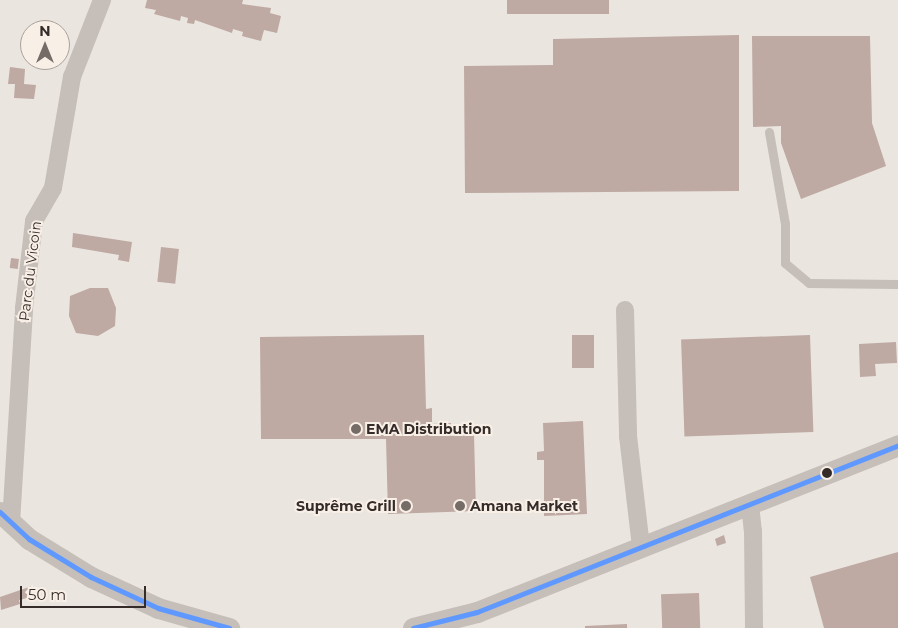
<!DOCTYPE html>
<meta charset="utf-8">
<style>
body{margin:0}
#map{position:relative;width:898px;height:628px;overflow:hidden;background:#ebe5e0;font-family:Montserrat,sans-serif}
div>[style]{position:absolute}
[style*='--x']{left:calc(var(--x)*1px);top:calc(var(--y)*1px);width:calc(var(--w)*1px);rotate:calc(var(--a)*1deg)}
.building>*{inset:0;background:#bea9a3;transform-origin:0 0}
.service>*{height:9px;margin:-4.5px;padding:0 4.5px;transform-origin:4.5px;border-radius:4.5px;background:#c5beb9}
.minor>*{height:18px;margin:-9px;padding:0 9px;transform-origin:9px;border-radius:9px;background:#c5beb9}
.tertiary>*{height:21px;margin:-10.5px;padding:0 10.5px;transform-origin:10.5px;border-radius:10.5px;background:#c5beb9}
.bus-1>*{height:5px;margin:-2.5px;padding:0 2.5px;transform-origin:2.5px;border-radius:2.5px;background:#5f99ff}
.dots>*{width:14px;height:14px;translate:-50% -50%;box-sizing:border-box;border:2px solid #f8efe7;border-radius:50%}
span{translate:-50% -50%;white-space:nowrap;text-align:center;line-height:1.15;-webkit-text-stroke:4px #f8efe7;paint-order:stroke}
.street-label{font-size:14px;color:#352b28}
.poi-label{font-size:14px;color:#352b28;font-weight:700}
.left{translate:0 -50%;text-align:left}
.right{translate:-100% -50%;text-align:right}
.north{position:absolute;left:20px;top:20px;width:50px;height:50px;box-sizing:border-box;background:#f8efe7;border:1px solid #aaa19b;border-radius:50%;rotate:0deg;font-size:14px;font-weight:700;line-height:20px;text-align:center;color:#352b28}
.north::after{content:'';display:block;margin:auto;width:18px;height:22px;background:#756c68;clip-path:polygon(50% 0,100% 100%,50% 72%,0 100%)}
.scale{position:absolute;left:20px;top:586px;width:126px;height:22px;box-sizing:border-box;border:2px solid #352b28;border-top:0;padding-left:6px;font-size:15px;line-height:18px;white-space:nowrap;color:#352b28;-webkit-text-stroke:4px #f8efe7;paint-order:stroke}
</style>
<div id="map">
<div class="building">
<div style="clip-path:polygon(147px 0,243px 0,242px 4px,271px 8px,270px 13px,281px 16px,277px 33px,264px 30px,261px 41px,242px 36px,243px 32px,233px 29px,232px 33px,195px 20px,194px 24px,187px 23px,188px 18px,181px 16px,180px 21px,154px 14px,156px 10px,145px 8px)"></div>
<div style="left:507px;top:0;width:102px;height:14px"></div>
<div style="clip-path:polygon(739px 35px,739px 191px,465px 193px,464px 66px,553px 65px,553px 39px)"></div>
<div style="clip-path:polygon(752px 36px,870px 36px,872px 123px,886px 166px,801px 199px,781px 143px,781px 126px,753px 127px)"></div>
<div style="clip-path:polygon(10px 67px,25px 69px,24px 84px,36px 85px,34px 99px,14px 98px,15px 84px,8px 84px)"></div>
<div style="clip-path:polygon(73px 233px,132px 242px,129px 262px,118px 260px,119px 255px,72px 247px)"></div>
<div style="left:161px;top:247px;width:18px;height:35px;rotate:6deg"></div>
<div style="left:11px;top:258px;width:8px;height:10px;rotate:7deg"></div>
<div style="clip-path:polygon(90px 288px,108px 288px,116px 308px,115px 326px,98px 336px,76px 333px,69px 316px,70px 296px)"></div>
<div style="clip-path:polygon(424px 335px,426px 409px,432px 408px,432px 424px,451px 423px,451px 436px,474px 435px,476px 511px,388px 514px,386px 439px,261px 439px,260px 337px)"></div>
<div style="left:572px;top:335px;width:22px;height:33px"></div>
<div style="left:810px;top:335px;width:97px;height:129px;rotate:88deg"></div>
<div style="clip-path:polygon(896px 342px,897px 363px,875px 364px,876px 376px,860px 377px,859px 344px)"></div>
<div style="clip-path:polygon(583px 421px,587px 514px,544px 516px,544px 460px,537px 460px,537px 452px,544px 451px,543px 423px)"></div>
<div style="clip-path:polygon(724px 535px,726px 543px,717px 546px,715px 539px)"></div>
<div style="clip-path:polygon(898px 552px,898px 628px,824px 628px,810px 577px)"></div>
<div style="clip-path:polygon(32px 586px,27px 598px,19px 600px,20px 604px,1px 610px,0 597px)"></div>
<div style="left:699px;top:593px;width:35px;height:38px;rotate:88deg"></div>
<div style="clip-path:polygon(627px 624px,627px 628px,585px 628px,585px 626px)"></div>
</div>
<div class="service">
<div style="--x:769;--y:132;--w:93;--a:80.1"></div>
<div style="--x:785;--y:224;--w:39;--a:90"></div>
<div style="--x:785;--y:263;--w:31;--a:40"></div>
<div style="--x:809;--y:283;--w:89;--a:0.6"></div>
</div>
<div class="minor">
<div style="--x:625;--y:310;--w:126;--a:88.6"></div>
<div style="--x:628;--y:436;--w:112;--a:83.3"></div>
<div style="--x:750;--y:504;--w:27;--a:84"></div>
<div style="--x:753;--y:531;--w:97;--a:89.4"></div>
<div style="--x:11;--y:523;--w:215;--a:-86.5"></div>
<div style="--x:24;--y:308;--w:88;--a:-83.4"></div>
<div style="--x:34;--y:221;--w:38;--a:-60"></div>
<div style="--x:53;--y:188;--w:113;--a:-80.3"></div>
<div style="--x:72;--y:77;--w:83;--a:-68.7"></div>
</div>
<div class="tertiary">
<div style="--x:0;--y:512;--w:40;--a:43"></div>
<div style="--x:29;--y:539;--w:73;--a:31.5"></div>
<div style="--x:91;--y:577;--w:74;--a:24.8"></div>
<div style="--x:158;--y:608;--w:74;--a:15.7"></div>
<div style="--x:413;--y:628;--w:66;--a:-14"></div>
<div style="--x:477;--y:612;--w:453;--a:-21.6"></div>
</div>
<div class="bus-1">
<div style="--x:0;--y:512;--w:40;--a:43"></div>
<div style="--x:29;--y:539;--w:73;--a:31.5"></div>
<div style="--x:91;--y:577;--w:74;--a:24.8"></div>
<div style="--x:158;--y:608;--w:74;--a:15.7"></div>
<div style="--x:413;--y:628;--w:66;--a:-14"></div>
<div style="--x:477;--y:612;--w:453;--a:-21.6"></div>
</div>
<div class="dots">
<div style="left:356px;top:429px;background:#756c68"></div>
<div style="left:827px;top:473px;background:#352b28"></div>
<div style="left:406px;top:506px;background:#756c68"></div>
<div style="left:460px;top:506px;background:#756c68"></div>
</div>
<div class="street-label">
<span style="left:30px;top:271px;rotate:-83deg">Parc du Vicoin</span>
</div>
<div class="poi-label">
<span class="left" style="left:366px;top:429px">EMA Distribution</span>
<span class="right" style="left:396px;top:506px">Suprême Grill</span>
<span class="left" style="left:470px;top:506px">Amana Market</span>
</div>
<div class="north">N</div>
<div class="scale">50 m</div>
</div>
